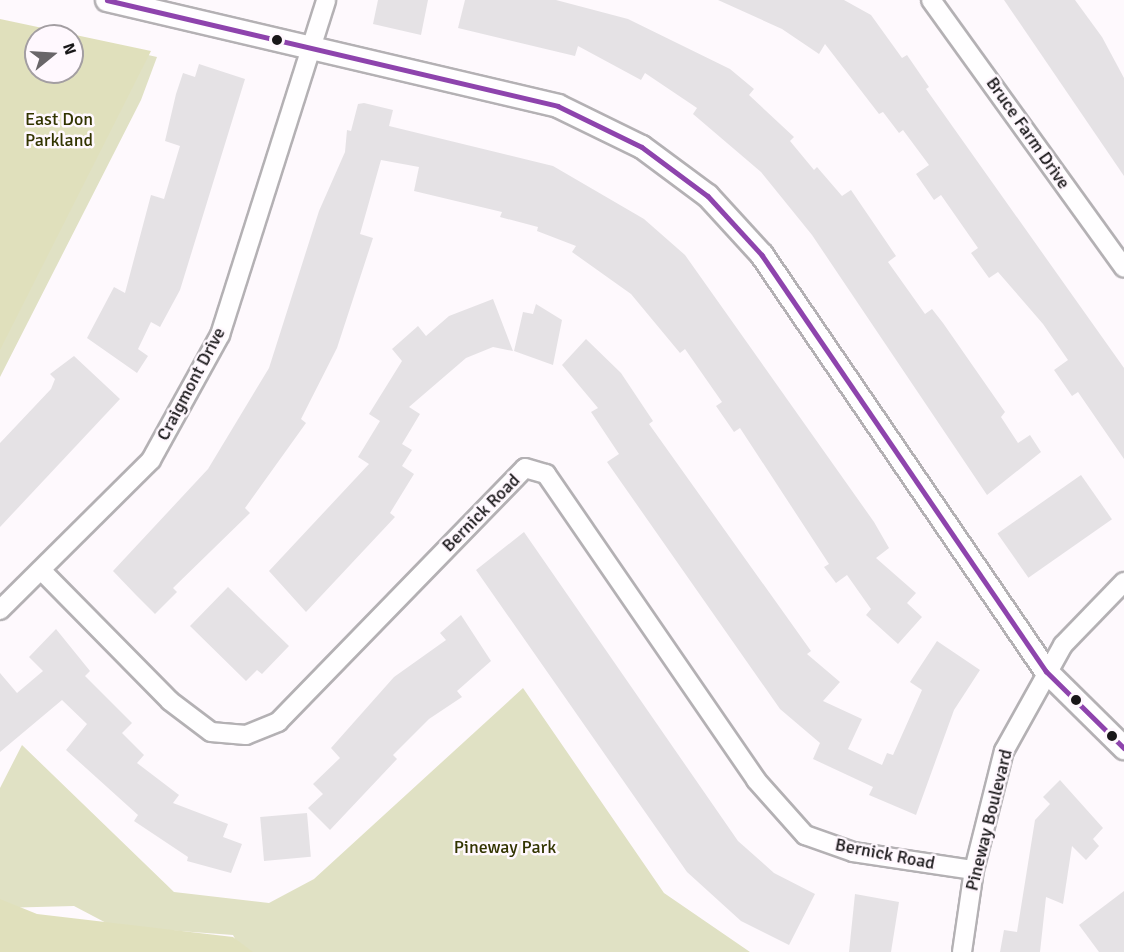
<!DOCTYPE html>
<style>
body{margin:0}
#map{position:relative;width:1124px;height:952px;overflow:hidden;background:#fef9fd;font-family:Signika,sans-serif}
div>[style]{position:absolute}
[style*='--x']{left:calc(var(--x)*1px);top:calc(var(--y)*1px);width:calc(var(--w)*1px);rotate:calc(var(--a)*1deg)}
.green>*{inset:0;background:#e0e1c4}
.forest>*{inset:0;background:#e0e0bc}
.building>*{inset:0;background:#e5e2e5;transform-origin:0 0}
.roads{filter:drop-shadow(2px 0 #b4b1b4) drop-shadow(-2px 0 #b4b1b4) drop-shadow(0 2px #b4b1b4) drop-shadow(0 -2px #b4b1b4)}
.minor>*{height:18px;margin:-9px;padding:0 9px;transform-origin:9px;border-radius:9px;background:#fffeff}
.tertiary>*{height:22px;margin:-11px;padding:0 11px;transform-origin:11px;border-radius:11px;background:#fffeff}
.bus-1>*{height:4.5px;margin:-2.25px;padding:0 2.25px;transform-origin:2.25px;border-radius:2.25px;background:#8e44ad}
.dots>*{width:16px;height:16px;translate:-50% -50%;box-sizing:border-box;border:3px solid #fff8fe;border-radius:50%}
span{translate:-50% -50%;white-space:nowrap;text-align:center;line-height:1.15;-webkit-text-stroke:5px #fff8fe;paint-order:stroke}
.park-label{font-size:18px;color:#323400}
.street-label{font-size:18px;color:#191719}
.north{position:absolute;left:24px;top:24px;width:60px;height:60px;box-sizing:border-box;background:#fff8fe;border:2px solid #a39ea2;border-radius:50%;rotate:72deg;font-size:16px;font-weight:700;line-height:24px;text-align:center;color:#191719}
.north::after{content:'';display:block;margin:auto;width:21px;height:27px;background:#696669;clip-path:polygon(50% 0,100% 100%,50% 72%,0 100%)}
</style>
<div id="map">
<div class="green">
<div style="clip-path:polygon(0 22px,36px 36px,36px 72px,72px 72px,72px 38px,157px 57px,141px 100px,0 377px)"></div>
<div style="clip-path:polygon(523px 688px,664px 893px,750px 952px,242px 952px,233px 935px,112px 926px,74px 906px,0 908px,0 788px,22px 745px,174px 892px,269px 903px,314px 879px)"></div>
</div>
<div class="forest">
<div style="clip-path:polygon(evenodd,0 19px,151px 51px,0 350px,0 19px,36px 36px,72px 36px,72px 72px,36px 72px,36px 36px)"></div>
<div style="clip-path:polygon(0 899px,37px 914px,233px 937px,253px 952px,0 952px)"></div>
</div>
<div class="building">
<div style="clip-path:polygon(378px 0,428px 0,421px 35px,373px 24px)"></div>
<div style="clip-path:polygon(465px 0,556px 0,628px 19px,730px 69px,754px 89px,749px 95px,794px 137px,790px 141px,814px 170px,817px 167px,842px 196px,851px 190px,896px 256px,888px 262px,925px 314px,932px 309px,943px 323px,1005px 412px,1001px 417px,1018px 443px,1030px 435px,1041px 452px,987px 495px,812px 235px,761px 172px,693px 114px,697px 108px,645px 73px,641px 80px,578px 46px,575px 56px,458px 28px)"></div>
<div style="clip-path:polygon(718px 0,844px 0,871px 15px,902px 58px,907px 55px,929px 87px,926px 89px,1124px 368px,1124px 459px,1078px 392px,1072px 396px,1054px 370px,1068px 360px,1043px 324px,998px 272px,989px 278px,971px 253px,978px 248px,941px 195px,934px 200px,916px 174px,929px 165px,903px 130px,899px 133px,883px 112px,879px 114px,825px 44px,819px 54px,782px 29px)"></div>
<div style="clip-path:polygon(1004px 0,1075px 0,1102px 37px,1124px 78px,1124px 176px)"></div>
<div style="clip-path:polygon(199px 64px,245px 79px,180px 290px,160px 327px,151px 322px,138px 349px,148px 356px,137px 373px,87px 338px,114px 287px,125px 293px,151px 195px,164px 199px,180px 146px,165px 141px,176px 94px,183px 73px,195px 77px)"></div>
<div style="clip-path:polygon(364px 103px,393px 110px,389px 126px,553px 166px,644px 219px,685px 255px,874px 522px,889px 548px,876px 558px,916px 593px,907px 603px,922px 617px,898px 644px,866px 615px,871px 609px,847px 575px,836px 583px,824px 567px,829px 564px,740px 428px,734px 432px,716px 406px,722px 402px,685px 349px,680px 353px,631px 294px,572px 252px,576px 246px,537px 231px,538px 227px,500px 217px,502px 212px,414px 191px,419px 167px,381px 160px,360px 234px,373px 238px,337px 348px,301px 419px,306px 423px,245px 508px,250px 513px,173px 588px,177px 592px,155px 614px,136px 595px,113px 571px,208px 469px,269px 368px,319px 211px,345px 152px,347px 130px,351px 131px,358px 104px)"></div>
<div style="clip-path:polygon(493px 299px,513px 351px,493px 347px,466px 358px,409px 407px,420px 414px,402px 444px,412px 450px,402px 466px,414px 474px,390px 513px,395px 517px,306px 612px,269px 571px,369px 464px,358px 457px,380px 421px,369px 414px,402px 361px,392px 349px,418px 326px,426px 336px,449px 316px)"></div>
<div style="clip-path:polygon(536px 304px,562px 320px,553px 365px,514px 351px,523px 312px,533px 314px)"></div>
<div style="clip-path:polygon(586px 339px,621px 373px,653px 421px,649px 424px,811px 651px,807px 654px,840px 682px,823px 701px,862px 719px,848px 749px,882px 765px,887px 753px,893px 755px,922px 690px,910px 682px,937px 641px,980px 670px,954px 710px,916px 815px,869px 795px,873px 787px,813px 759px,820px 743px,780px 709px,607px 462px,619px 454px,591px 412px,598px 408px,562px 365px)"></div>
<div style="clip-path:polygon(74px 356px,120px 399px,0 527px,0 443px,51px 389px,55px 379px,50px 374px)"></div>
<div style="left:1081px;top:475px;width:54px;height:102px;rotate:55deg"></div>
<div style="clip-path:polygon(524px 532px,738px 841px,774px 873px,815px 894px,789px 945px,741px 921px,687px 872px,476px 570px)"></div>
<div style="clip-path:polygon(228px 587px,289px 646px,262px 674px,257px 670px,246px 681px,190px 626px)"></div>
<div style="clip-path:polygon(461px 615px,491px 661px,457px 691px,462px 697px,429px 719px,393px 755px,397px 759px,330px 830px,308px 808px,323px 794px,313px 784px,340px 758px,331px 748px,394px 677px,446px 640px,440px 633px)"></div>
<div style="clip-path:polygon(56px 629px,90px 671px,85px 676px,132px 723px,122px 733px,144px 755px,137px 763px,179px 795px,173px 803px,228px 824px,223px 837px,242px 844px,231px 873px,187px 861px,188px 857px,134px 821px,138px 815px,66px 750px,87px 724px,62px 700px,0 752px,0 673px,17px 693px,43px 671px,29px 657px)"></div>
<div style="clip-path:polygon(1060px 780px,1103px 828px,1093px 839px,1099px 846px,1086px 860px,1072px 846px,1063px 904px,1046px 897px,1040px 952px,1000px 952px,1004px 930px,1017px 932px,1035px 820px,1050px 804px,1043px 797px)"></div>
<div style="left:307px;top:813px;width:44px;height:47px;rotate:85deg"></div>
<div style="clip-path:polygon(1124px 891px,1124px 952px,1099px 952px,1079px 925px)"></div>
<div style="clip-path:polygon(855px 894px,899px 902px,891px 952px,849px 952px)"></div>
</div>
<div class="roads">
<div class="minor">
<div style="--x:931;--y:0;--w:330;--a:54.2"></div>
<div style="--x:42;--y:571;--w:182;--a:45.4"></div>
<div style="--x:170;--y:701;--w:51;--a:37.1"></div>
<div style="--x:211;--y:732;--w:35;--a:5"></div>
<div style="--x:246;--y:735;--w:35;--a:-22"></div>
<div style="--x:278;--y:722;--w:354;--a:-45.8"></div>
<div style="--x:525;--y:468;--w:22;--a:16"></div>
<div style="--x:546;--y:474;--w:371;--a:55.5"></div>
<div style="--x:756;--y:780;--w:74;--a:48.3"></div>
<div style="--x:805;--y:835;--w:51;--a:19.5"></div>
<div style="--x:853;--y:852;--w:122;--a:8.5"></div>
<div style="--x:0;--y:610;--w:213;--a:-44.8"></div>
<div style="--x:151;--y:460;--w:143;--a:-61.1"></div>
<div style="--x:220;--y:335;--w:351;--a:-72.4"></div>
<div style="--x:962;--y:952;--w:83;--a:-81.7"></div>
<div style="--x:974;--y:870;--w:123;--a:-75.9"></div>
<div style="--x:1004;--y:751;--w:121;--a:-60.9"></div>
<div style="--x:1063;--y:645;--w:88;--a:-45.9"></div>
</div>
<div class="tertiary">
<div style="--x:107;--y:0;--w:463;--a:13.2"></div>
<div style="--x:558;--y:106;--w:93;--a:26"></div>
<div style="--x:642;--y:147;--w:82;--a:36.6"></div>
<div style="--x:708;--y:196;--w:80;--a:47.5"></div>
<div style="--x:762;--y:255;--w:504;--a:55.68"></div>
<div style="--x:1046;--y:671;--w:110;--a:44.6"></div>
</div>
</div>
<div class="bus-1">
<div style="--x:107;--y:0;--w:463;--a:13.2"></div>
<div style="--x:558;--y:106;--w:93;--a:26"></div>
<div style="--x:642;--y:147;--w:82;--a:36.6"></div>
<div style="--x:708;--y:196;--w:80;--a:47.5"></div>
<div style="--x:762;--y:255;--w:504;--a:55.68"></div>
<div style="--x:1046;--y:671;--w:110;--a:44.6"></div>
</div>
<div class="dots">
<div style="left:277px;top:40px;background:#191719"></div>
<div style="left:1076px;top:700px;background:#191719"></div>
<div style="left:1112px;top:736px;background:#191719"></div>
</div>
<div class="park-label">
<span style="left:59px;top:130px">East Don<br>Parkland</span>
<span style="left:505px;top:847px">Pineway Park</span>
</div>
<div class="street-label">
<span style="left:1028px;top:133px;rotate:55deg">Bruce Farm Drive</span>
<span style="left:191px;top:384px;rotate:-62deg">Craigmont Drive</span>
<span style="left:481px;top:513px;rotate:-45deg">Bernick Road</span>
<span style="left:989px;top:820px;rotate:-76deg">Pineway Boulevard</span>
<span style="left:885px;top:854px;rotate:11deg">Bernick Road</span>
</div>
<div class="north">N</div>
</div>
